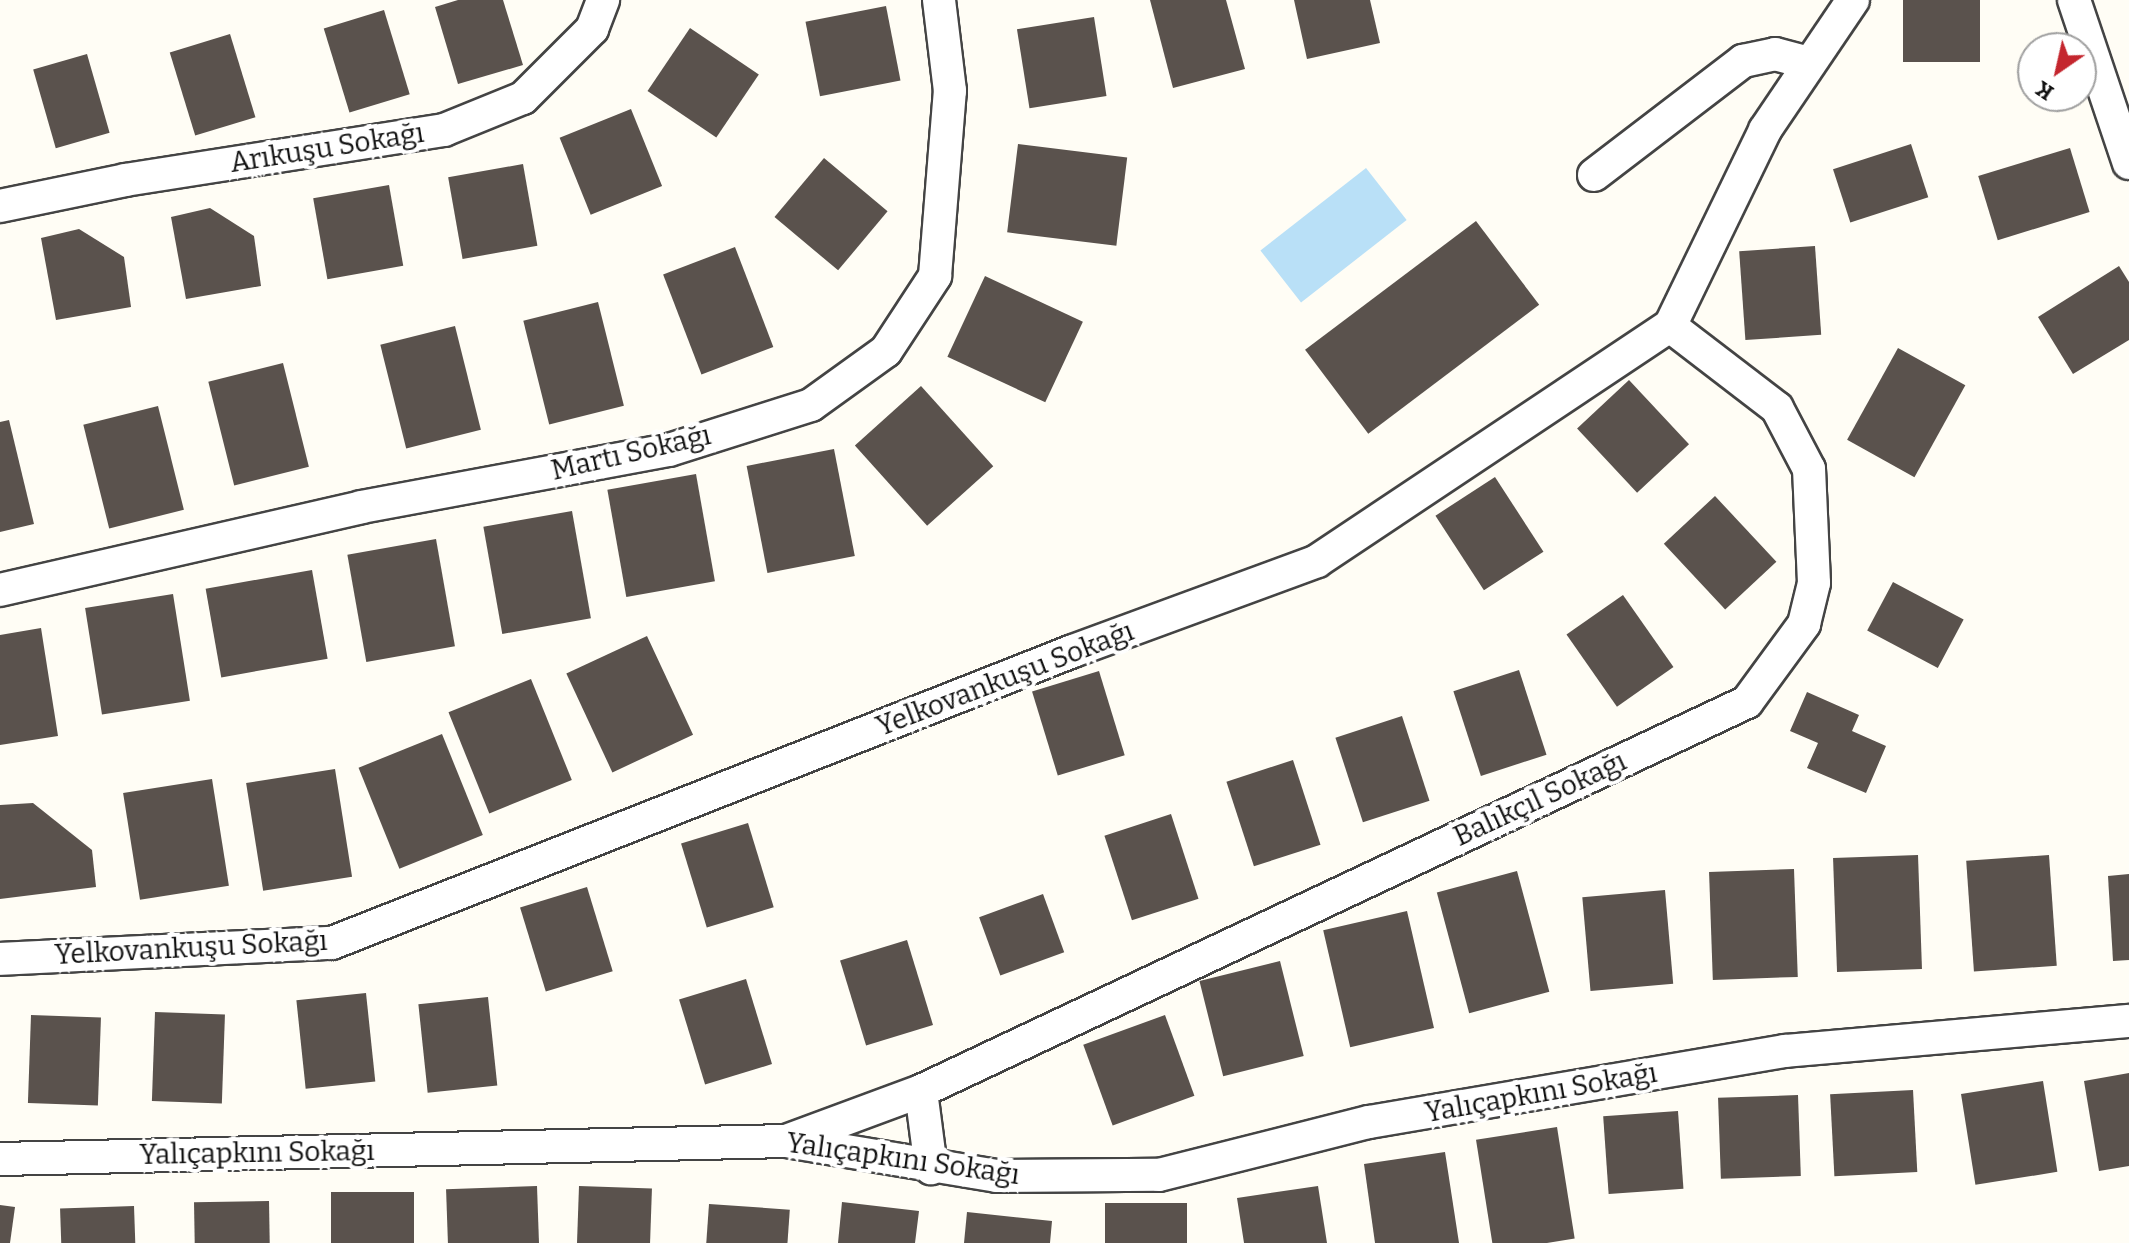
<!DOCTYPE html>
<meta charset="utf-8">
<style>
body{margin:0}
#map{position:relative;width:2129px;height:1243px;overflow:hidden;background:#fffdf5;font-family:Bitter,serif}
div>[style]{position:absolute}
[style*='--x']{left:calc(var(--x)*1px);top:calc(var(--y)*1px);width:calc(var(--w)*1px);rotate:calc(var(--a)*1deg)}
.water>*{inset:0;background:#b9e0f7;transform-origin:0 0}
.building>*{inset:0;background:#5a524d;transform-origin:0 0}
.roads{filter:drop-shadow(2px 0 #444) drop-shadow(-2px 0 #444) drop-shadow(0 2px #444) drop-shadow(0 -2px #444)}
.minor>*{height:32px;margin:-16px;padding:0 16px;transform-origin:16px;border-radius:16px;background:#fff}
span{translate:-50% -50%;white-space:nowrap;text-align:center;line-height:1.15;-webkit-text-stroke:8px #fff;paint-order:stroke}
.street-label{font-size:28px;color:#111}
.north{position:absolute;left:2017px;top:32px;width:80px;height:80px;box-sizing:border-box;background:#fff;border:2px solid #a0a0a0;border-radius:50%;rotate:214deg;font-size:22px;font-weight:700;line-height:32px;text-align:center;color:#111}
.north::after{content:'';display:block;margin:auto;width:28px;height:36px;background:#c4262e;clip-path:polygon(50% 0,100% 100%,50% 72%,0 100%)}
</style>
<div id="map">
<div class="water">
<div style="left:1366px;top:168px;width:66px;height:134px;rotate:52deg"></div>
</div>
<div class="building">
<div style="clip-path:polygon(458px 0,503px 0,523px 65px,458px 84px,435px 7px)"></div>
<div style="clip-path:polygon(1150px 0,1226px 0,1245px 69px,1173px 88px)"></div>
<div style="clip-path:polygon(1294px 0,1370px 0,1380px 43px,1307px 59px)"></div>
<div style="left:1903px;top:0;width:77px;height:62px"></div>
<div style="left:886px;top:6px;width:76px;height:82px;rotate:79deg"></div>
<div style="left:384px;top:10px;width:88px;height:63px;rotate:73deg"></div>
<div style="left:1094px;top:17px;width:80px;height:78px;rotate:81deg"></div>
<div style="left:690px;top:28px;width:83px;height:76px;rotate:34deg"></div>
<div style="left:230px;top:34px;width:87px;height:63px;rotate:73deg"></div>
<div style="left:87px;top:54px;width:82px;height:56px;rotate:74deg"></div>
<div style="left:631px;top:109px;width:83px;height:77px;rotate:68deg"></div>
<div style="left:1018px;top:144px;width:110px;height:89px;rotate:7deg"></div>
<div style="left:1911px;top:144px;width:56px;height:82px;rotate:72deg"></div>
<div style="left:2070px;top:148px;width:67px;height:96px;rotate:73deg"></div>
<div style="left:824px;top:158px;width:83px;height:77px;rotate:40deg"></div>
<div style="left:523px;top:164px;width:83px;height:76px;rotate:80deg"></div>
<div style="left:389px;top:185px;width:82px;height:77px;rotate:80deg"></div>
<div style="clip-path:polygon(210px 208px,254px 236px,261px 286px,186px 299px,171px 217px)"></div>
<div style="left:1476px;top:221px;width:105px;height:214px;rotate:53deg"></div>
<div style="clip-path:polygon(79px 229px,124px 257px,131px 307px,56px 320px,41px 238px)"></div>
<div style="left:1815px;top:246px;width:89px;height:76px;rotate:86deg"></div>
<div style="left:735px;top:247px;width:107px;height:77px;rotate:69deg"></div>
<div style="clip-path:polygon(2119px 266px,2129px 282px,2129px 340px,2073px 374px,2038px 317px)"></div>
<div style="left:985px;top:276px;width:108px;height:89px;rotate:25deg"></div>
<div style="left:598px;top:302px;width:107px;height:77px;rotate:76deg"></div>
<div style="left:455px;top:326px;width:107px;height:77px;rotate:76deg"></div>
<div style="left:1898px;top:348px;width:77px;height:105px;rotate:29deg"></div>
<div style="left:283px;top:363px;width:107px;height:77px;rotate:76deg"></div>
<div style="left:1629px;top:380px;width:88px;height:71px;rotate:47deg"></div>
<div style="left:921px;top:386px;width:108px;height:89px;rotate:48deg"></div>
<div style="left:158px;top:406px;width:107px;height:77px;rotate:76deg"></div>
<div style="clip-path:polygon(9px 420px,34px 524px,0 532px,0 422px)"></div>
<div style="left:834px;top:449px;width:109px;height:89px;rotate:79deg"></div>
<div style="left:696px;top:474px;width:109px;height:90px;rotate:80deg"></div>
<div style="left:1495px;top:477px;width:89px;height:71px;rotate:57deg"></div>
<div style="left:1715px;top:496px;width:90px;height:70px;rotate:47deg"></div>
<div style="left:572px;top:511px;width:109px;height:90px;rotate:80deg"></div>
<div style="left:436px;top:539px;width:109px;height:90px;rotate:80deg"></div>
<div style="left:312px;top:570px;width:90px;height:108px;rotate:80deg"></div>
<div style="left:1893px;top:582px;width:80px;height:55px;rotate:28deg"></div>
<div style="left:173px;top:594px;width:108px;height:89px;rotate:81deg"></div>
<div style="left:1623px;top:595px;width:88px;height:69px;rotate:55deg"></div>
<div style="clip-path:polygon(41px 628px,58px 736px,0 745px,0 635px)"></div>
<div style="left:647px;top:636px;width:109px;height:89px;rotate:65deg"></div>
<div style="left:1519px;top:670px;width:89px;height:69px;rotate:72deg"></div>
<div style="left:1099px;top:671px;width:88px;height:70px;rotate:73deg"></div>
<div style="left:531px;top:679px;width:109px;height:89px;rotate:68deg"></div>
<div style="clip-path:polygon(1807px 692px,1859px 715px,1852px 731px,1886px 746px,1866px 793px,1807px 768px,1818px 743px,1790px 731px)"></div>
<div style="left:1402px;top:716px;width:89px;height:70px;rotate:72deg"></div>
<div style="left:442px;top:734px;width:109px;height:90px;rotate:68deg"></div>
<div style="left:1293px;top:760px;width:89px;height:70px;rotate:72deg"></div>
<div style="left:335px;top:769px;width:109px;height:90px;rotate:81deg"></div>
<div style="left:212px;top:779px;width:108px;height:90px;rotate:81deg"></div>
<div style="clip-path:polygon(33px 803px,92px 850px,96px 887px,0 899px,0 805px)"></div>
<div style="left:1171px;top:814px;width:89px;height:70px;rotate:72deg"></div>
<div style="left:748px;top:823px;width:88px;height:70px;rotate:73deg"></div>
<div style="left:1918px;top:855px;width:114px;height:85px;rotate:88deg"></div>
<div style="left:2049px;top:855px;width:111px;height:83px;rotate:86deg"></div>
<div style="left:1794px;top:869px;width:108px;height:85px;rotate:88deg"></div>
<div style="left:1517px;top:871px;width:125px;height:83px;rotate:75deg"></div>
<div style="clip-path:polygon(2129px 874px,2129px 960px,2113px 961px,2108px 876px)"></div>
<div style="left:587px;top:887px;width:88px;height:70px;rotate:73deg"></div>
<div style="left:1665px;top:890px;width:94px;height:83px;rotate:85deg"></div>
<div style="left:1043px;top:894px;width:62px;height:68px;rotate:70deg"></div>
<div style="left:1407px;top:911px;width:120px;height:86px;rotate:77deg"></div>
<div style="left:907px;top:940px;width:89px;height:70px;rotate:73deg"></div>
<div style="left:1280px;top:961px;width:98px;height:83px;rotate:76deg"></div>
<div style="left:746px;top:979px;width:89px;height:70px;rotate:73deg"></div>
<div style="left:366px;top:993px;width:89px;height:70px;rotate:84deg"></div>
<div style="left:488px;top:997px;width:89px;height:70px;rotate:84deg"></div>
<div style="left:155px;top:1012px;width:70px;height:89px;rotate:2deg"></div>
<div style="left:31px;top:1015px;width:70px;height:88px;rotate:2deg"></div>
<div style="left:1165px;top:1015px;width:86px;height:87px;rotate:70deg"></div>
<div style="clip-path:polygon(2129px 1073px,2129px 1166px,2099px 1171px,2084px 1081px)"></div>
<div style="left:2043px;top:1081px;width:92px;height:83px;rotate:81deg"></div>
<div style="left:1913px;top:1090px;width:82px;height:83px;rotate:87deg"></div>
<div style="left:1798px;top:1095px;width:81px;height:80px;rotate:88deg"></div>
<div style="left:1678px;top:1111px;width:78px;height:75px;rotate:86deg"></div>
<div style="left:1557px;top:1127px;width:113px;height:82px;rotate:81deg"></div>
<div style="clip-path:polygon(1445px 1152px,1459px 1243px,1375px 1243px,1364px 1164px)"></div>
<div style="left:537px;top:1186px;width:57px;height:91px;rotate:88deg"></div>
<div style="left:579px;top:1186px;width:73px;height:57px;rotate:2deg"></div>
<div style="clip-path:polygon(1318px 1186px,1327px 1243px,1244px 1243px,1237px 1198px)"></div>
<div style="left:414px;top:1192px;width:51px;height:83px;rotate:90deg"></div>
<div style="left:269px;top:1201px;width:42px;height:75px;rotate:89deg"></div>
<div style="clip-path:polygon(842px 1202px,919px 1211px,915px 1243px,838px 1243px)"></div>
<div style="left:1105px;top:1203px;width:82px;height:40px"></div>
<div style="left:709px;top:1204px;width:81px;height:39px;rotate:4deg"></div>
<div style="clip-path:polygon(0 1205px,15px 1207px,10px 1243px,0 1243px)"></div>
<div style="left:134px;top:1206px;width:37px;height:74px;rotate:88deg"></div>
<div style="clip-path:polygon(967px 1212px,1052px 1221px,1050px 1243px,964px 1243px)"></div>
</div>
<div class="roads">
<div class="minor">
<div style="--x:2074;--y:0;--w:172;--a:71.4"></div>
<div style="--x:1594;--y:175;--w:188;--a:-37.4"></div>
<div style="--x:1743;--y:61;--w:33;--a:-12"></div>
<div style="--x:1775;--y:54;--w:34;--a:15"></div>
<div style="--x:0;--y:206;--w:128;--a:-11.7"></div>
<div style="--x:125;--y:180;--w:323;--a:-8.9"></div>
<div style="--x:444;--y:130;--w:85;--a:-22.1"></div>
<div style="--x:523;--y:98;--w:98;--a:-45"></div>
<div style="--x:592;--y:29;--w:31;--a:-69"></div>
<div style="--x:0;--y:590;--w:370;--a:-12.9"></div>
<div style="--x:361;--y:507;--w:313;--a:-10.5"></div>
<div style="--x:669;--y:450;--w:149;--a:-17.6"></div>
<div style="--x:811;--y:405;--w:92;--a:-35.8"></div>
<div style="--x:886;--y:351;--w:90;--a:-56.8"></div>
<div style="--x:935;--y:276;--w:186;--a:-85.4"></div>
<div style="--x:950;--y:91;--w:92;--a:-96.9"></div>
<div style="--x:0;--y:959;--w:332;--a:-2.8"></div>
<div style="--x:332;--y:943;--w:796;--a:-21.51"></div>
<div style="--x:1073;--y:651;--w:260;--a:-20.2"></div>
<div style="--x:1317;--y:561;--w:424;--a:-33.7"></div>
<div style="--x:1670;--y:326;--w:218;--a:-64.1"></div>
<div style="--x:1765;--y:130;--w:157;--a:-55.9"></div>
<div style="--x:921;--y:1091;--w:78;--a:82.6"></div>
<div style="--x:786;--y:1141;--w:144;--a:-20.3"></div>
<div style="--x:921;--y:1091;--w:913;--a:-25.22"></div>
<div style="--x:1747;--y:702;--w:97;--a:-53.8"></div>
<div style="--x:1804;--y:624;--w:42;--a:-76.3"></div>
<div style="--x:1814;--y:583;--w:114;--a:-92.5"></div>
<div style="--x:1809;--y:469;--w:69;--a:-117.7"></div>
<div style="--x:1777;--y:408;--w:135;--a:-142.5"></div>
<div style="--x:0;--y:1159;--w:786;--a:-1.31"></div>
<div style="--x:786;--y:1141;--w:214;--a:9.4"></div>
<div style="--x:997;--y:1176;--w:162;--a:-0.4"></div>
<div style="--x:1159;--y:1175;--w:217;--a:-14.2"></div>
<div style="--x:1369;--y:1122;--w:422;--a:-9.7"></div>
<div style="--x:1785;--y:1051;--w:345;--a:-5"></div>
</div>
</div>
<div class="street-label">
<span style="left:327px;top:148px;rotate:-9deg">Arıkuşu Sokağı</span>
<span style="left:631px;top:453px;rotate:-13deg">Martı Sokağı</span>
<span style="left:1005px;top:679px;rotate:-21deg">Yelkovankuşu Sokağı</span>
<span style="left:1540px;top:799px;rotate:-25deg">Balıkçıl Sokağı</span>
<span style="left:191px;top:948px;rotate:-3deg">Yelkovankuşu Sokağı</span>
<span style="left:1541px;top:1093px;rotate:-10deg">Yalıçapkını Sokağı</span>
<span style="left:257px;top:1153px;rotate:-1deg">Yalıçapkını Sokağı</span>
<span style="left:903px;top:1159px;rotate:8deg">Yalıçapkını Sokağı</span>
</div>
<div class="north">K</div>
</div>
